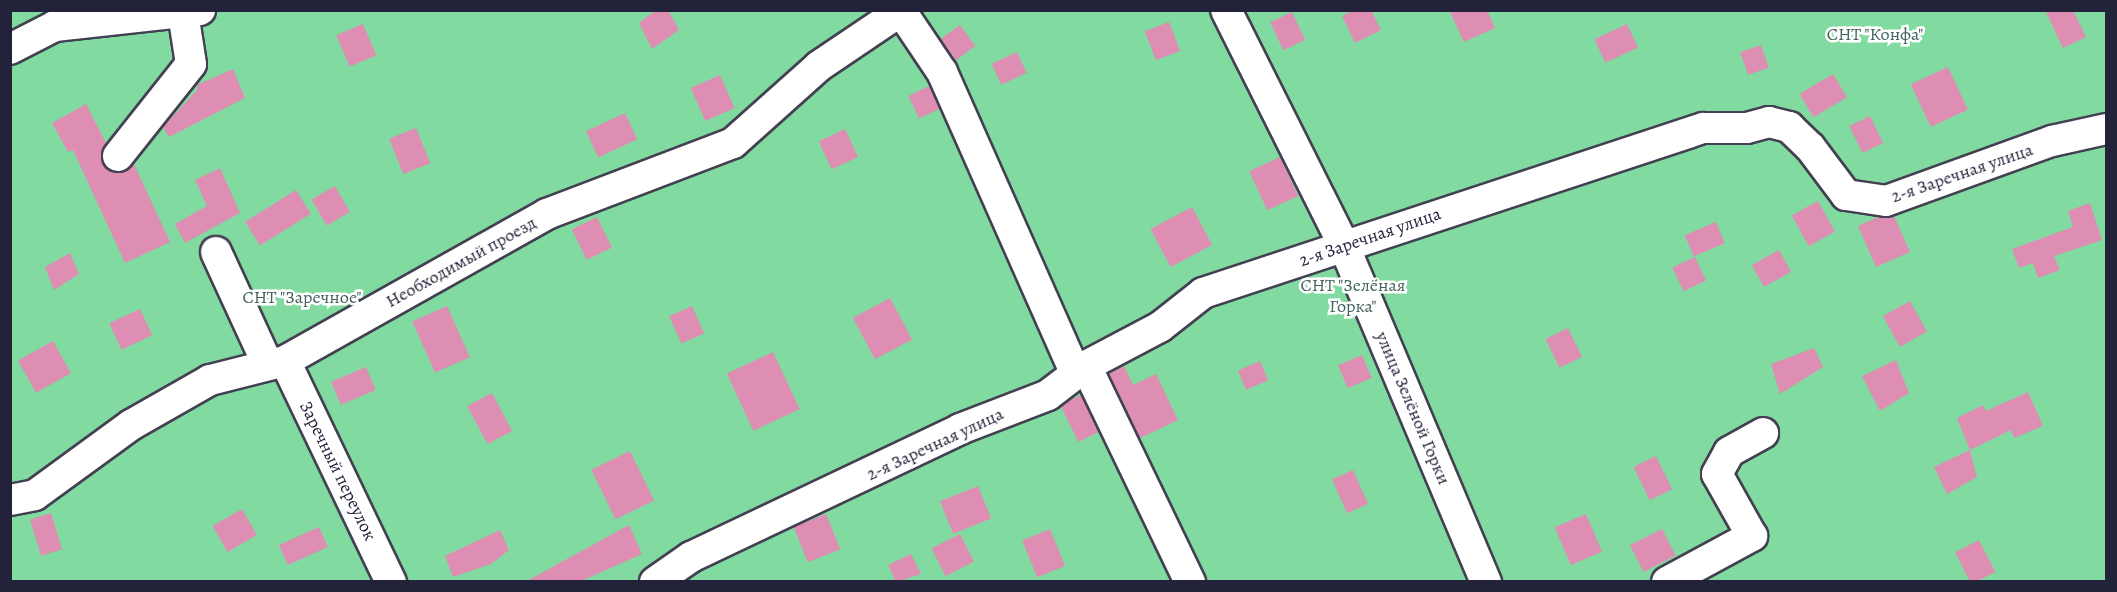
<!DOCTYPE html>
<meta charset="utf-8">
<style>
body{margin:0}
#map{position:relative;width:2117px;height:592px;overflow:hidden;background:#f7e7d3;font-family:Alegreya,serif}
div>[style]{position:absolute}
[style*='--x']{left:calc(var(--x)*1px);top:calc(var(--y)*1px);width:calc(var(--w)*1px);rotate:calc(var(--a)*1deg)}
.green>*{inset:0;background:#81dba1;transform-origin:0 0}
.building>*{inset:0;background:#de8db3;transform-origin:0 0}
.roads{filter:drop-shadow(2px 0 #424052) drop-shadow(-2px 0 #424052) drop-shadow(0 2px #424052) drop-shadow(0 -2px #424052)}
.minor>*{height:30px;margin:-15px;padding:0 15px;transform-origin:15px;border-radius:15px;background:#fff}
span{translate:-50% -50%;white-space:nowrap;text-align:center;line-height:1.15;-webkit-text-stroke:5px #fff;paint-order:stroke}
.park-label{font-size:18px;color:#43635f}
.street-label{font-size:18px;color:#22223b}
.frame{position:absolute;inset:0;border:12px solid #22223b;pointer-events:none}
</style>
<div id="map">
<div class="green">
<div style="left:10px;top:11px;width:2096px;height:570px"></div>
</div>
<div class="building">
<div style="clip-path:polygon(656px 10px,668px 10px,679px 30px,652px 49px,639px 23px)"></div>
<div style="clip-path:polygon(1353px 10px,1371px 10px,1381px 30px,1355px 43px,1342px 16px)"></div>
<div style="clip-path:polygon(1449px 10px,1487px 10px,1495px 28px,1464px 42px)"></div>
<div style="clip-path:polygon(2045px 10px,2073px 10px,2086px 37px,2063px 48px)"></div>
<div style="left:1292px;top:12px;width:31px;height:24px;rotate:65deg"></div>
<div style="left:1169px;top:22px;width:31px;height:26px;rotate:69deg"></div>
<div style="left:363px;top:24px;width:34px;height:29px;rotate:67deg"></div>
<div style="left:1627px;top:24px;width:26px;height:36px;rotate:65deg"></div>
<div style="left:960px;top:25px;width:26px;height:24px;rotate:54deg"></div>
<div style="left:1761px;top:45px;width:24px;height:22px;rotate:71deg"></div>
<div style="left:1017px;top:52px;width:23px;height:28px;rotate:65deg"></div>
<div style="left:1948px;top:67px;width:47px;height:41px;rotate:65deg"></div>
<div style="clip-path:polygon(233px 69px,245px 98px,169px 137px,163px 127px,197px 90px,197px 85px)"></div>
<div style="left:1833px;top:74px;width:27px;height:39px;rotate:59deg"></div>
<div style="left:720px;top:75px;width:36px;height:32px;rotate:66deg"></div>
<div style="left:929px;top:86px;width:25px;height:23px;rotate:64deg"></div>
<div style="clip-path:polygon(86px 104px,106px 143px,101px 153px,102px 163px,116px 173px,134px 164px,170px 242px,125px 263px,73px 150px,68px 152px,52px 123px)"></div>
<div style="left:625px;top:113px;width:29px;height:43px;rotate:65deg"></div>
<div style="left:1870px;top:116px;width:30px;height:23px;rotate:64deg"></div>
<div style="left:416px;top:128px;width:38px;height:29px;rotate:68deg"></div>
<div style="left:845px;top:129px;width:31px;height:29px;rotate:65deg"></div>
<div style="left:1280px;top:157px;width:43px;height:34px;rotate:65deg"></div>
<div style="clip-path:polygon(220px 168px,240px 213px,185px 243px,175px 224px,207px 206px,195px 180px)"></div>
<div style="left:335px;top:186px;width:30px;height:27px;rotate:60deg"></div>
<div style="left:296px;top:190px;width:28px;height:60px;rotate:58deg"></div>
<div style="left:1818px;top:201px;width:35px;height:30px;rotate:61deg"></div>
<div style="clip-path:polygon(2090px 203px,2102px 240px,2054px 256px,2060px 270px,2038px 278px,2033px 263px,2019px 268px,2012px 249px,2073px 227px,2068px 211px)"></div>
<div style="left:1192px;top:207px;width:43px;height:47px;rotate:62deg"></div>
<div style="clip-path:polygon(1894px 216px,1910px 252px,1876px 267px,1858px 226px,1878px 217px)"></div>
<div style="left:597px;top:217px;width:34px;height:28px;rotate:64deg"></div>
<div style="left:1716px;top:222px;width:23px;height:34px;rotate:67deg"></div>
<div style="left:1779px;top:250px;width:25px;height:31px;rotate:61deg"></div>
<div style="clip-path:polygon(70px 253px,79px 274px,54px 290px,45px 267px)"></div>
<div style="left:1695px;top:257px;width:26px;height:25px;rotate:65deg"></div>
<div style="left:890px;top:298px;width:47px;height:42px;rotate:62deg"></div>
<div style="left:1910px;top:301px;width:35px;height:31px;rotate:61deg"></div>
<div style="left:447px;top:306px;width:56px;height:38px;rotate:66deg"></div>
<div style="left:692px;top:306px;width:30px;height:25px;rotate:66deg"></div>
<div style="left:140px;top:309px;width:29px;height:34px;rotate:65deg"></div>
<div style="left:1568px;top:328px;width:32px;height:25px;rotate:64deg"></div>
<div style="left:53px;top:341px;width:37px;height:40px;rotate:61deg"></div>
<div style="clip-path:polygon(1814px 348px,1823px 367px,1780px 394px,1771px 364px)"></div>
<div style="left:773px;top:352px;width:63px;height:51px;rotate:65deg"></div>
<div style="left:1362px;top:355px;width:25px;height:26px;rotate:67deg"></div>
<div style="clip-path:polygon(1896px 360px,1909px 393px,1880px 411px,1862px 376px)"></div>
<div style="left:1260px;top:361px;width:21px;height:24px;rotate:67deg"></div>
<div style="clip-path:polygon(1124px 366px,1133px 385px,1156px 374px,1178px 420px,1140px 438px,1109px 374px)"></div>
<div style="left:366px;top:367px;width:25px;height:38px;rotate:67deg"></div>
<div style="clip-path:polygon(2028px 392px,2043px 426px,2014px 438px,2011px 430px,1970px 450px,1957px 418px,1983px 405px,1986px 411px)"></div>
<div style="left:492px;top:393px;width:43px;height:28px;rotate:62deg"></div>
<div style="left:1081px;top:395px;width:41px;height:23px;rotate:64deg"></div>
<div style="clip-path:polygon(1970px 450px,1977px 477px,1947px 494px,1934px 467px)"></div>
<div style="left:630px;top:451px;width:55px;height:43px;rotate:64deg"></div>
<div style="left:1656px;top:456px;width:37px;height:25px;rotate:64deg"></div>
<div style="left:1353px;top:470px;width:37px;height:23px;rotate:66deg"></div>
<div style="left:978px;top:486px;width:35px;height:41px;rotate:68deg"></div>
<div style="left:242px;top:509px;width:30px;height:34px;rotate:60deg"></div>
<div style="left:51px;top:513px;width:38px;height:22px;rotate:73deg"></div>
<div style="left:826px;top:514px;width:38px;height:35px;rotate:68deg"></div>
<div style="left:1586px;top:514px;width:41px;height:34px;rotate:67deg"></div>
<div style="clip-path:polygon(629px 525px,642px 554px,579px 582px,525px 582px)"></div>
<div style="left:319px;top:527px;width:22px;height:44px;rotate:66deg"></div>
<div style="left:1050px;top:529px;width:40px;height:30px;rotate:68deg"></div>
<div style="left:1662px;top:529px;width:30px;height:36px;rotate:63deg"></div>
<div style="clip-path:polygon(500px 530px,509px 550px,491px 564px,453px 577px,445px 556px)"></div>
<div style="left:960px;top:534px;width:31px;height:32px;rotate:63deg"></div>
<div style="left:1979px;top:540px;width:36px;height:27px;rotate:63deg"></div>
<div style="clip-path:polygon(911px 554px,921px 574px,896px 582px,888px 565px)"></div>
</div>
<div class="roads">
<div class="minor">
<div style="--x:1226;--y:10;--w:264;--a:63.4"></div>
<div style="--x:1344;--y:246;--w:365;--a:67.1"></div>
<div style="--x:901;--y:11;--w:73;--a:56.1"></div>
<div style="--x:942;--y:72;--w:330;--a:66.1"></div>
<div style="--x:10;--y:49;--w:51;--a:-27.1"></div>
<div style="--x:55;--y:26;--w:146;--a:-6.3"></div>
<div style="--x:118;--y:156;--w:117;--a:-51.6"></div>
<div style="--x:191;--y:64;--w:52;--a:-98.9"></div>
<div style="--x:216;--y:252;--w:124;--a:65.3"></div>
<div style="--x:285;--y:361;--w:245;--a:64.4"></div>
<div style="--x:1086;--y:366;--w:240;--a:64.3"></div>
<div style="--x:10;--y:500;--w:25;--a:-11"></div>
<div style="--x:35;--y:495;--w:119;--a:-36.1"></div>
<div style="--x:131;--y:425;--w:91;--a:-29.7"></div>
<div style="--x:210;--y:380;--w:77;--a:-14.2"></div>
<div style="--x:285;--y:361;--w:300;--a:-29.3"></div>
<div style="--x:547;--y:214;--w:199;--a:-20.9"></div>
<div style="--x:733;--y:143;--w:115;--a:-41.8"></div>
<div style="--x:819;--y:66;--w:100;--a:-34"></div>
<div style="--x:655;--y:582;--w:44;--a:-34.8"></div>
<div style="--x:691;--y:557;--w:298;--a:-25.4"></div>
<div style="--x:960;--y:429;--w:94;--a:-21.1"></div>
<div style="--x:1048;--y:395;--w:48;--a:-37.3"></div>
<div style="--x:1086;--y:366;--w:84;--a:-27.8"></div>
<div style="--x:1160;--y:327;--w:55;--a:-38.3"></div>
<div style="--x:1203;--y:293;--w:527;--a:-18.26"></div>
<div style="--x:1703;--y:128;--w:44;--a:0"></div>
<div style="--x:1747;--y:128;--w:23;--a:-15"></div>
<div style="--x:1769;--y:122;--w:21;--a:14"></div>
<div style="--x:1789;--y:127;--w:29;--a:44"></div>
<div style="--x:1810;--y:147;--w:60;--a:53.1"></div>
<div style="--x:1846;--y:195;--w:40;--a:8.5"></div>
<div style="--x:1886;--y:201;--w:177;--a:-19.9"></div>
<div style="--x:2052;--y:141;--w:55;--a:-12.5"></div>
<div style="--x:1667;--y:582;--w:97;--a:-28.4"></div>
<div style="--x:1752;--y:536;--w:71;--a:-119.4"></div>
<div style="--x:1717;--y:474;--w:25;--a:-61"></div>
<div style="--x:1729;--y:452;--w:39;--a:-29"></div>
</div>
</div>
<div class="park-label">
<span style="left:1875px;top:34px">СНТ "Конфа"</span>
<span style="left:1353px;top:296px">СНТ "Зелёная<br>Горка"</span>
<span style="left:302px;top:297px">СНТ "Заречное"</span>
</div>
<div class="street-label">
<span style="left:1962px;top:173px;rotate:-19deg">2-я Заречная улица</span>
<span style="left:1370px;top:237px;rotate:-19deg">2-я Заречная улица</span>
<span style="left:461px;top:262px;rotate:-29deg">Необходимый проезд</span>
<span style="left:1413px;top:408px;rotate:67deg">улица Зелёной Горки</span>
<span style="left:935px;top:444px;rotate:-25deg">2-я Заречная улица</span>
<span style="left:338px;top:471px;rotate:64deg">Заречный переулок</span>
</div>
<div class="frame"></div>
</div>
